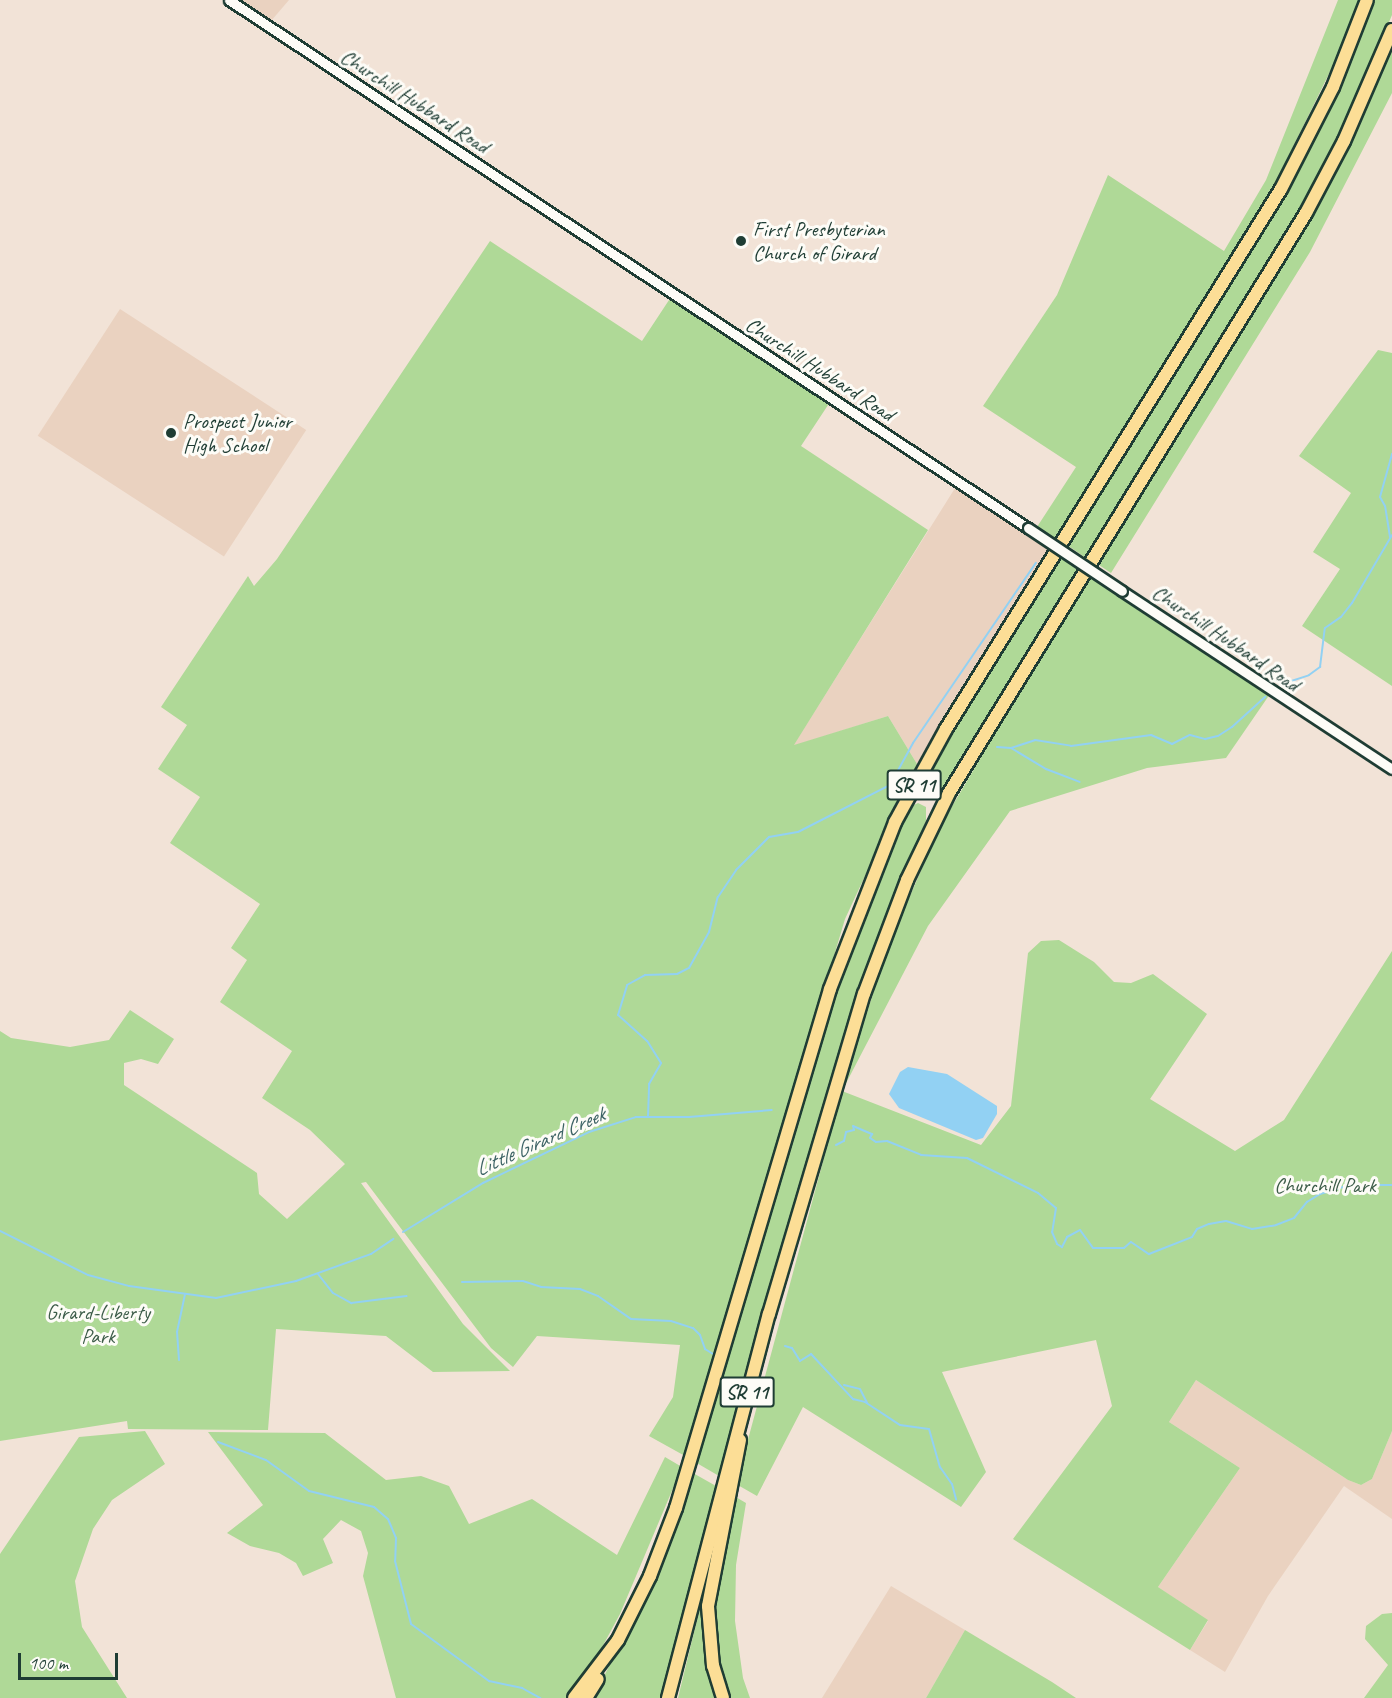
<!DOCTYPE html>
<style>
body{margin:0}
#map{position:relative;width:1392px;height:1698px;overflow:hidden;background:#f2e3d7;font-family:Caveat,sans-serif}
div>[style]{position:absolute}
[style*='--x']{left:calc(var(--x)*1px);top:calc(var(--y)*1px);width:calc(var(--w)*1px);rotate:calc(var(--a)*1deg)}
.built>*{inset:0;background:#ead2c0;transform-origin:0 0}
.green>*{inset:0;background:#afd997}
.water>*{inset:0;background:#92d1f3}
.stream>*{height:2px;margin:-1px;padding:0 1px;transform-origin:1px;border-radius:1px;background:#92d1f3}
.roads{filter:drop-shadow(2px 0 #1f3d34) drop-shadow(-2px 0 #1f3d34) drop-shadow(0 2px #1f3d34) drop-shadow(0 -2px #1f3d34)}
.secondary>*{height:9px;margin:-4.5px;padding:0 4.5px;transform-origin:4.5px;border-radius:4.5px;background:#fdfcf7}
.motorway>*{height:12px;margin:-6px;padding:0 6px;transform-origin:6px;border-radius:6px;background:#fcde96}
.bridges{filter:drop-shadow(2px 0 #1f3d34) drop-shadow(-2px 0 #1f3d34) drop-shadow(0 2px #1f3d34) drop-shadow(0 -2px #1f3d34)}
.secondary-bridge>*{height:9px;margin:-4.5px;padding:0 4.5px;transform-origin:4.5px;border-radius:4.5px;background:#fdfcf7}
.dots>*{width:16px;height:16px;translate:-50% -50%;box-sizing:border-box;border:3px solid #fdfcf7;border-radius:50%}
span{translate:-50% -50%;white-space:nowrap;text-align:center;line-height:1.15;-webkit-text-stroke:6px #fdfcf7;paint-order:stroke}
.shield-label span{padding:2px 4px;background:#fdfcf7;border:2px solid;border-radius:4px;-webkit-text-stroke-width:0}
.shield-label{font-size:20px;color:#1f3d34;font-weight:700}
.street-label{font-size:21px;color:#1f3d34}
.poi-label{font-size:21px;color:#1f3d34}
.left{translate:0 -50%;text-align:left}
.park-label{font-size:21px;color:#3c5c48}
.water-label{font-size:22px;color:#3c6264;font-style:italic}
.scale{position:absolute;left:18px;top:1653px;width:100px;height:27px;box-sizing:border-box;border:3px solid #1f3d34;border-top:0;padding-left:8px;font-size:18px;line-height:21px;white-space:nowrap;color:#1f3d34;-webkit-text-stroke:4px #fdfcf7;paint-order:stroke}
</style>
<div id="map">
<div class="built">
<div style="clip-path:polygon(239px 0,289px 0,271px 21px)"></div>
<div style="left:120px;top:309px;width:222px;height:151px;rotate:33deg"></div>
<div style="clip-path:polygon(957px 485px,1050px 548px,917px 764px,888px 716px,793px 746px)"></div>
<div style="clip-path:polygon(1196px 1380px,1348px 1480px,1361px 1485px,1372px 1479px,1392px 1431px,1392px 1519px,1344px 1486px,1268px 1596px,1225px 1672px,1190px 1650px,1208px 1621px,1158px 1587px,1240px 1468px,1169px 1422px)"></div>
<div style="clip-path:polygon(891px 1586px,965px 1630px,926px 1698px,822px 1698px)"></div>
</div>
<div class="green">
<div style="clip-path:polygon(1338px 0,1359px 0,1344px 43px,1273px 188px,1055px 539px,1037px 527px,1076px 467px,983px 406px,1057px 295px,1108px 175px,1224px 251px,1266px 180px)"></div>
<div style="clip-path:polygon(1372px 0,1392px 0,1392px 15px,1336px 146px,1299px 215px,1086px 558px,1067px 545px,1281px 199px)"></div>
<div style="clip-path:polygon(1392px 49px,1392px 93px,1310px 252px,1111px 573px,1096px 563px,1293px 248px,1346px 155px)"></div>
<div style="clip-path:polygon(490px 241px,642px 341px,673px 294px,832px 399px,801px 446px,928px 530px,794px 745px,888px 716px,917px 764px,845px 919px,685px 1456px,649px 1436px,673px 1397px,680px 1345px,537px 1336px,513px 1367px,491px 1348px,366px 1182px,361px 1183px,463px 1324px,510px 1371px,433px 1372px,386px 1336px,276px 1329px,268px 1430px,128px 1429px,127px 1421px,0 1441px,0 1031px,11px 1038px,70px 1047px,109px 1040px,130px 1010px,174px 1039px,158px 1064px,141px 1059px,124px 1063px,124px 1085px,257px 1173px,259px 1194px,287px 1219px,345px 1164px,310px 1130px,262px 1098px,292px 1051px,220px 1002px,247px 960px,231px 948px,260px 904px,170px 843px,200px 797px,158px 769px,187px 725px,161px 707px,248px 576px,254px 586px,277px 559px)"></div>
<div style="clip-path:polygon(1378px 350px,1392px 353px,1392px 686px,1302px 626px,1340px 569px,1313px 552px,1351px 493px,1299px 456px)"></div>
<div style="clip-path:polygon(1061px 555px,1079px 567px,943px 791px,932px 793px,927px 784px,929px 774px,948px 737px)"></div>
<div style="clip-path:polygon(1089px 574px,1270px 694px,1226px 758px,1147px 768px,1010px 811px,928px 926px,842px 1091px,981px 1145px,1011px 1106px,1028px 953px,1041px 941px,1059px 940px,1094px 962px,1114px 982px,1131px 983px,1153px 974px,1207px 1014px,1150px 1099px,1235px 1151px,1284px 1120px,1392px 951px,1392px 1431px,1372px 1479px,1361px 1485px,1348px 1480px,1196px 1380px,1169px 1422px,1240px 1468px,1158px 1587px,1208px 1620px,1190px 1650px,1013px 1539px,1112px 1406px,1096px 1340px,942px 1372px,986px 1472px,961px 1507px,803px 1407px,757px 1496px,736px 1484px,842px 1091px,888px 946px,941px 825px)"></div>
<div style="clip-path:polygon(918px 803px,926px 807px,926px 821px,863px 979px,719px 1476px,695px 1462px,834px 995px,878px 875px,908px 808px)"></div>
<div style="clip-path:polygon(145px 1431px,165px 1464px,112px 1500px,93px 1529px,75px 1581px,82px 1627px,127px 1698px,0 1698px,0 1554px,79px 1437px)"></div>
<div style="clip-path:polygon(208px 1432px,325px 1433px,386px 1480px,421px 1476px,449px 1486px,469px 1524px,532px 1499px,617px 1555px,665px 1457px,682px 1467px,620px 1614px,594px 1662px,567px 1698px,396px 1698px,363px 1576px,368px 1553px,361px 1531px,341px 1520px,323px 1539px,333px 1563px,303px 1576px,296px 1563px,279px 1553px,250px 1546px,227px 1533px,263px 1505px)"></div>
<div style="clip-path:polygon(693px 1473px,716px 1486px,664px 1698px,593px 1698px,660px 1565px)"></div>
<div style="clip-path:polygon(734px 1496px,746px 1503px,736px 1565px,735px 1621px,743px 1678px,750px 1698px,728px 1698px,718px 1667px,713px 1606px)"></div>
<div style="clip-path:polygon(705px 1587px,719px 1698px,678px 1698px)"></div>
<div style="clip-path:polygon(1392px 1613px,1392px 1698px,1364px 1698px,1388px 1665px,1365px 1639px,1366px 1626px,1382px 1614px)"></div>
<div style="clip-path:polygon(965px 1630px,1052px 1682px,1076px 1698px,926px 1698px)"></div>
</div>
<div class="water">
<div style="clip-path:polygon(908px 1067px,947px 1074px,997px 1106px,997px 1114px,983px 1138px,976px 1140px,899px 1108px,889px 1094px,900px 1072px)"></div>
</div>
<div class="stream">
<div style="--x:1390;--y:537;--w:31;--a:-99"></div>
<div style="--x:1385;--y:506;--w:10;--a:-119"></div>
<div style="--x:1380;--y:497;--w:45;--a:-74.4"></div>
<div style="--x:1282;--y:684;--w:28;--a:-18"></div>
<div style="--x:1309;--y:675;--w:14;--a:-36"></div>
<div style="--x:1320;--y:667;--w:39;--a:-83"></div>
<div style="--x:1325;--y:628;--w:19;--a:-35"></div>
<div style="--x:1341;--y:617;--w:18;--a:-52"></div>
<div style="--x:1352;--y:603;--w:79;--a:-59.5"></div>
<div style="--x:997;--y:747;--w:14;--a:4"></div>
<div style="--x:1011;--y:748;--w:25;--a:-18"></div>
<div style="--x:1035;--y:740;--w:36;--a:9"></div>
<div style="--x:1071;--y:746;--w:81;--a:-7.8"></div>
<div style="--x:1151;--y:735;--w:23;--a:23"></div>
<div style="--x:1172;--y:744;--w:20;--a:-27"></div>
<div style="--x:1190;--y:735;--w:16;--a:15"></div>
<div style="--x:1205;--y:739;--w:13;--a:-13"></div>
<div style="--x:1218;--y:736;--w:17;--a:-33"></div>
<div style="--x:1232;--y:727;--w:45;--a:-42.3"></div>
<div style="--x:1011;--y:748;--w:41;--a:31"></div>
<div style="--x:1046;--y:769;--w:36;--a:21"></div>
<div style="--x:648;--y:1117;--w:33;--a:-88"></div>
<div style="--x:649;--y:1084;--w:24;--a:-60"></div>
<div style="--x:661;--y:1063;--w:26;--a:-122"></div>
<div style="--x:647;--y:1041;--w:39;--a:-138"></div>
<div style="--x:618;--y:1015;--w:31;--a:-73"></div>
<div style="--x:627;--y:985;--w:21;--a:-29"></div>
<div style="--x:645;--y:975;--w:32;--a:-2"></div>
<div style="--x:677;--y:974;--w:13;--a:-27"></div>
<div style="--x:689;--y:968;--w:41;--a:-60.9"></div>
<div style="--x:709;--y:932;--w:36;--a:-76"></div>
<div style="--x:718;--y:897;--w:32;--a:-56"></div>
<div style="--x:736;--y:870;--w:47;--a:-45"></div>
<div style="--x:769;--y:837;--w:29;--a:-10"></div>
<div style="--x:798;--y:832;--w:103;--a:-27.1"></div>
<div style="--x:890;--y:785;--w:48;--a:-61.3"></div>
<div style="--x:913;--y:743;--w:218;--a:-55.7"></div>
<div style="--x:836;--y:1145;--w:9;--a:-27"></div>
<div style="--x:844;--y:1141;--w:9;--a:-77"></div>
<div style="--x:846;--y:1132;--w:8;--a:-14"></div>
<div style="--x:854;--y:1130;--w:4;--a:-104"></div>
<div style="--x:853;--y:1126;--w:21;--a:23"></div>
<div style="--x:872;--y:1134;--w:4;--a:117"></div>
<div style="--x:870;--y:1138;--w:7;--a:34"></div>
<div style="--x:876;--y:1142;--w:11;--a:-5"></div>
<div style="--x:887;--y:1141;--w:37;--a:22"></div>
<div style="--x:921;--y:1155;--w:46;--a:3.7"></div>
<div style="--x:967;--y:1158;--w:79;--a:26.2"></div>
<div style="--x:1038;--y:1193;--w:23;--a:40"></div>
<div style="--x:1056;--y:1208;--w:24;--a:99"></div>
<div style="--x:1052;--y:1232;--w:13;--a:67"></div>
<div style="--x:1057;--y:1244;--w:6;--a:31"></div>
<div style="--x:1062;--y:1247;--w:11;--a:-63"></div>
<div style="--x:1067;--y:1237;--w:15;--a:-28"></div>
<div style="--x:1080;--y:1230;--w:22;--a:54"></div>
<div style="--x:1093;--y:1248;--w:31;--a:0"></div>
<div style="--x:1124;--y:1248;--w:9;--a:-41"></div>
<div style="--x:1131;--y:1242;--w:22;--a:34"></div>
<div style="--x:1149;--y:1254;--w:46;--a:-21.6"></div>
<div style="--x:1192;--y:1237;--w:9;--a:-58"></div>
<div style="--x:1197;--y:1229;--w:13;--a:-23"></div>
<div style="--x:1209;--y:1224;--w:17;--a:-10"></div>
<div style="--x:1226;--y:1221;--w:27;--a:17"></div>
<div style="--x:1252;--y:1229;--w:24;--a:-9"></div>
<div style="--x:1276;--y:1225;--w:19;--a:-21"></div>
<div style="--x:1294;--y:1218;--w:21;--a:-51"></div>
<div style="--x:1307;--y:1202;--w:15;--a:-32"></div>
<div style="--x:1320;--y:1194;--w:30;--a:-17"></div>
<div style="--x:1349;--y:1185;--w:43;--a:0"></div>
<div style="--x:0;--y:1231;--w:98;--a:26.6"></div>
<div style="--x:88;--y:1275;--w:42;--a:15"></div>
<div style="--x:129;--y:1286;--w:88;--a:7.9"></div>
<div style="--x:216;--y:1298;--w:82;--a:-12"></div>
<div style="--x:296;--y:1281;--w:80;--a:-19.8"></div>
<div style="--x:371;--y:1254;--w:27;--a:-34"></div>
<div style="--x:403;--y:1232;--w:94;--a:-31.5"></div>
<div style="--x:483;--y:1183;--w:118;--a:-25.7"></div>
<div style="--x:589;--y:1132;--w:49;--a:-17.7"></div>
<div style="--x:636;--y:1117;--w:53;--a:0"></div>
<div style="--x:689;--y:1117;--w:83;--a:-4.8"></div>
<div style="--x:318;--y:1274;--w:24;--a:52"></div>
<div style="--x:333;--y:1293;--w:21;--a:29"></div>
<div style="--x:351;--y:1303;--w:56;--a:-7.1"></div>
<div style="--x:462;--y:1282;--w:61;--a:-0.9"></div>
<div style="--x:523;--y:1281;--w:19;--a:18"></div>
<div style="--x:541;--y:1287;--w:39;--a:3"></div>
<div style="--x:580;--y:1289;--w:19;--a:21"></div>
<div style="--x:598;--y:1296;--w:40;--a:34.9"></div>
<div style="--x:631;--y:1319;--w:40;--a:2.9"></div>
<div style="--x:671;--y:1321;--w:23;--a:18"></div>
<div style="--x:693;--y:1328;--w:10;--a:45"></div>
<div style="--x:700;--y:1335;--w:15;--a:70"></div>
<div style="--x:705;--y:1349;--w:9;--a:32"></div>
<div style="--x:785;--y:1346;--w:7;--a:16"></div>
<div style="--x:792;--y:1348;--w:15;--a:58"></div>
<div style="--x:800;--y:1361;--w:13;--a:-32"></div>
<div style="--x:811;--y:1354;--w:62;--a:47"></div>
<div style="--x:853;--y:1399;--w:12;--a:14"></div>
<div style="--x:865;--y:1402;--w:42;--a:33.3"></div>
<div style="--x:900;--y:1425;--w:29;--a:8"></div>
<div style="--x:929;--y:1429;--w:40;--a:74"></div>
<div style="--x:940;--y:1467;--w:21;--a:55"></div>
<div style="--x:952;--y:1484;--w:16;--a:75"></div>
<div style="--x:179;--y:1360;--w:28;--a:-94"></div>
<div style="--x:177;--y:1332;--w:38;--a:-78"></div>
<div style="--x:844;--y:1385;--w:16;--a:14"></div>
<div style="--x:860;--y:1389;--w:16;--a:63"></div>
<div style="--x:218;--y:1442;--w:51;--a:20.6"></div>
<div style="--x:266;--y:1460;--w:53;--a:35.8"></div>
<div style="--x:309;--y:1491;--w:67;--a:13.8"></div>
<div style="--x:374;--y:1507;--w:18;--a:41"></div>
<div style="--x:388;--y:1519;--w:21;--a:67"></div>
<div style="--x:396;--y:1538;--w:23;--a:92"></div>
<div style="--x:395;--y:1561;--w:65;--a:75.7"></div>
<div style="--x:411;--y:1624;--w:97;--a:36.2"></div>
<div style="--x:489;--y:1681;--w:34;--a:12"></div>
<div style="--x:522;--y:1688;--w:21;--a:29"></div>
</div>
<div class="roads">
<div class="secondary">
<div style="--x:229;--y:0;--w:958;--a:33.46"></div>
<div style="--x:1122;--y:591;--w:323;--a:33.4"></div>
</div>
<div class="motorway">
<div style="--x:574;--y:1698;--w:73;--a:-52.8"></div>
<div style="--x:618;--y:1640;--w:72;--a:-63.4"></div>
<div style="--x:650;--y:1576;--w:73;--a:-69.1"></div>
<div style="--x:676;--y:1508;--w:541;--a:-73.47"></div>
<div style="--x:830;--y:989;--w:179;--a:-68.7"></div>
<div style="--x:895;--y:822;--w:106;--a:-61.3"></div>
<div style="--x:946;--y:729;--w:635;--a:-58.19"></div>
<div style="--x:1281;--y:189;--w:114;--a:-63"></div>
<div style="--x:1333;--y:87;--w:93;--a:-68.7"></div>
<div style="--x:586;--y:1698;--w:22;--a:-58"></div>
<div style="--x:668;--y:1698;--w:397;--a:-75.3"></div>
<div style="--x:769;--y:1314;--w:334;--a:-73.5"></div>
<div style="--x:864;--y:994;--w:122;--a:-69.3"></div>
<div style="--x:907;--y:880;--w:97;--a:-64.2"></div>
<div style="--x:949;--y:793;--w:681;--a:-58.39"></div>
<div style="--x:1306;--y:213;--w:81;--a:-62.2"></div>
<div style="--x:1344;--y:141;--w:121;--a:-66.6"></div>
<div style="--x:723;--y:1698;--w:34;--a:-107"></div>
<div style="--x:713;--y:1666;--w:60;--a:-94.8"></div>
<div style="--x:708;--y:1606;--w:169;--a:-79.1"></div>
</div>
</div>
<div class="bridges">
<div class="secondary-bridge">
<div style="--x:1028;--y:528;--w:113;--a:33.8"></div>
</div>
</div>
<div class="dots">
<div style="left:741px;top:241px;background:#1f3d34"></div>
<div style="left:171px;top:433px;background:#1f3d34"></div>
</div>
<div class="shield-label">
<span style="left:914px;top:785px">SR 11</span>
<span style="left:747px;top:1392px">SR 11</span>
</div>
<div class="street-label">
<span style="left:415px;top:101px;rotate:33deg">Churchill Hubbard Road</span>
<span style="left:820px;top:369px;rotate:33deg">Churchill Hubbard Road</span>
<span style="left:1226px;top:638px;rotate:34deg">Churchill Hubbard Road</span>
</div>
<div class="poi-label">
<span class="left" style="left:753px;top:241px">First Presbyterian<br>Church of Girard</span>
<span class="left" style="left:183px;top:433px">Prospect Junior<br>High School</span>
</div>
<div class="park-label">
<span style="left:1325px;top:1185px">Churchill Park</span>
<span style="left:98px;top:1324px">Girard-Liberty<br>Park</span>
</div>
<div class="water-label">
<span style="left:540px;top:1142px;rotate:-24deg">Little Girard Creek</span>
</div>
<div class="scale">100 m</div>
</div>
